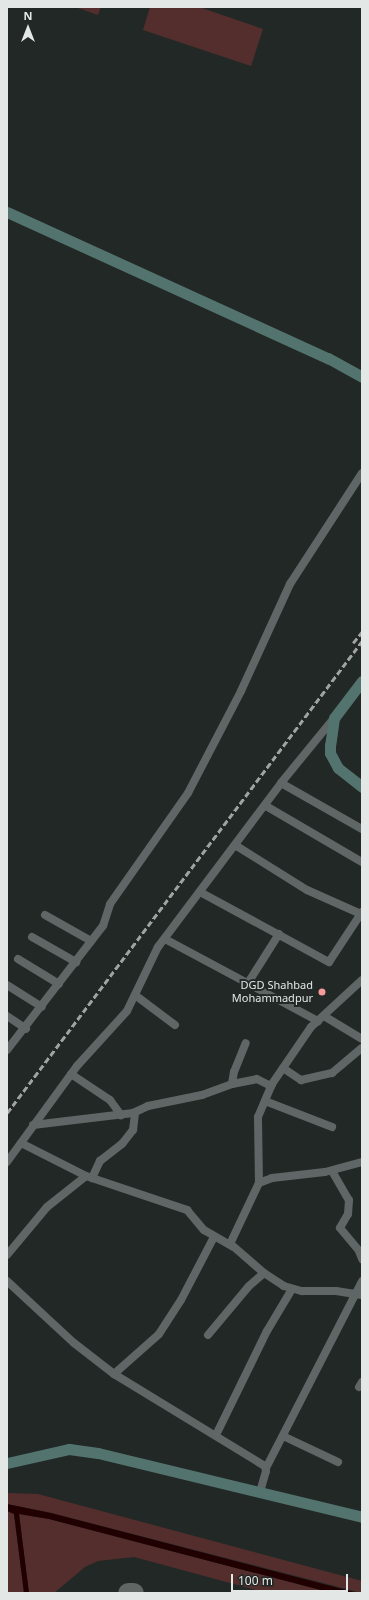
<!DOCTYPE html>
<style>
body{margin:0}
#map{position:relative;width:369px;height:1600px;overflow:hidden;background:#222826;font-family:"Noto Sans",sans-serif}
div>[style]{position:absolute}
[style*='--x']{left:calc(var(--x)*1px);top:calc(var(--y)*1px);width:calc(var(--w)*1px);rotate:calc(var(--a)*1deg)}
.green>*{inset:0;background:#532e2d}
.water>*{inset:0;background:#210002}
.taxiway>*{height:21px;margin:-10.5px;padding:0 10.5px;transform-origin:10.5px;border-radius:10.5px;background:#606664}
.street>*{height:8px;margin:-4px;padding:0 4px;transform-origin:4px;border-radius:4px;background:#606665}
.secondary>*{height:11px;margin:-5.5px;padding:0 5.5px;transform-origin:5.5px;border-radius:5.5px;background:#53746e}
.rail>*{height:2.5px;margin-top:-1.25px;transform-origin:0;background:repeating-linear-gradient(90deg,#9fa4a2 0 6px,transparent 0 9px)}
.dots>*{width:11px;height:11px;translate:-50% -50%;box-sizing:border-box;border:2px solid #222826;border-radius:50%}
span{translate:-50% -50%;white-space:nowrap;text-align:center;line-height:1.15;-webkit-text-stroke:4px #222826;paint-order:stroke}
.poi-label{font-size:11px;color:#e3e7e6}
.right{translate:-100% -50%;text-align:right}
.frame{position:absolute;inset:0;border:8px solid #e3e7e6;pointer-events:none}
.north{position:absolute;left:8px;top:8px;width:40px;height:40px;-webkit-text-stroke:3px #222826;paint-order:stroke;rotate:0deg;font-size:11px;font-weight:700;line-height:16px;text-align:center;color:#e3e7e6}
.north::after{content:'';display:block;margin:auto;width:14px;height:18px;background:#e3e7e6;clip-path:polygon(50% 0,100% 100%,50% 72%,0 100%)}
.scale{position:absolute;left:231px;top:1574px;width:117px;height:18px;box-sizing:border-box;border:2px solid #e3e7e6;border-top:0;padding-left:5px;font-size:12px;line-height:14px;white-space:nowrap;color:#e3e7e6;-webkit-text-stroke:3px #222826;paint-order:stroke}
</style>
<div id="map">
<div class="green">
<div style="clip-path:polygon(75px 7px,101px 7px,98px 15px)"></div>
<div style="clip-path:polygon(150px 7px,199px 7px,263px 29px,251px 66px,143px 30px)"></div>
<div style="clip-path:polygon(7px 1493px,38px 1494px,362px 1581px,362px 1593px,51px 1513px,7px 1504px)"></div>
<div style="clip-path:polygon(7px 1511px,14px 1514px,24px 1593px,7px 1593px)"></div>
<div style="clip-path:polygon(19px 1514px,49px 1519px,332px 1593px,267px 1593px,134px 1557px,98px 1561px,85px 1567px,54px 1593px,29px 1593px)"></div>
</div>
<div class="water">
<div style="clip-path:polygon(7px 1504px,51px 1513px,358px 1593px,332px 1593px,49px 1519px,19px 1514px,29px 1593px,24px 1593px,14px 1514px,7px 1511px)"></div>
</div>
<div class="taxiway">
<div style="--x:128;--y:1593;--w:5;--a:0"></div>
</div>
<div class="street">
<div style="--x:281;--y:783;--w:93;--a:29.6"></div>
<div style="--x:266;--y:806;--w:111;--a:30.3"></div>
<div style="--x:235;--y:845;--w:85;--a:32"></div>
<div style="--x:307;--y:890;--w:59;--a:24"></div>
<div style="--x:200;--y:892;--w:147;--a:28.5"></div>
<div style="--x:329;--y:962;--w:60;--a:-56.6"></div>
<div style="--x:45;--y:915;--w:53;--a:29.5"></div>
<div style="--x:32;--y:937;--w:51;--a:29.6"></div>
<div style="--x:165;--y:939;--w:174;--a:28.2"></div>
<div style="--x:18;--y:959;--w:48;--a:31.4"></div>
<div style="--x:248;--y:983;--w:58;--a:-57.7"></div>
<div style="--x:7;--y:985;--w:41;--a:32.2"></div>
<div style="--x:135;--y:995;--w:50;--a:36.9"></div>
<div style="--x:7;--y:1016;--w:23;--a:34"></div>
<div style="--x:324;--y:1016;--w:44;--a:31.2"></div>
<div style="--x:7;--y:1050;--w:157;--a:-52.3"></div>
<div style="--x:103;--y:926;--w:23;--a:-72"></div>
<div style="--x:110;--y:904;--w:136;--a:-54.9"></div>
<div style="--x:188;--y:793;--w:115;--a:-62.5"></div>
<div style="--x:241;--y:691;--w:118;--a:-65.4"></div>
<div style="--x:290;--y:584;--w:132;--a:-57"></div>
<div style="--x:283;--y:1068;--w:22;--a:34"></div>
<div style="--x:301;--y:1080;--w:32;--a:-13"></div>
<div style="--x:332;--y:1073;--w:39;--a:-40"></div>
<div style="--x:71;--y:1074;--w:47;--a:33.7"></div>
<div style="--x:110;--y:1100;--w:19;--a:54"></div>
<div style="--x:232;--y:1084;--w:12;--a:-81"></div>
<div style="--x:234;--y:1072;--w:31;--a:-68"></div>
<div style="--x:265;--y:1101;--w:72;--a:21.2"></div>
<div style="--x:33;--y:1125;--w:101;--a:-6.8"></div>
<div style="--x:133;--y:1113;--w:17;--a:-25"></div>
<div style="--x:148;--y:1106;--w:55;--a:-11.5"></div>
<div style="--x:202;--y:1095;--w:32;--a:-20"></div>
<div style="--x:232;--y:1084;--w:25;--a:-11"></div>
<div style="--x:257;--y:1079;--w:16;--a:27"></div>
<div style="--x:21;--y:1143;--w:73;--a:26.9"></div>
<div style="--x:86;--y:1176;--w:107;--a:18.6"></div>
<div style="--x:187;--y:1210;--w:26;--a:50"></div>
<div style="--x:204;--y:1230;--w:34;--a:30"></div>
<div style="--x:234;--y:1247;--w:40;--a:41"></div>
<div style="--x:264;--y:1273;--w:24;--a:33"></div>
<div style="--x:284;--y:1286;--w:19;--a:16"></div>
<div style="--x:302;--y:1291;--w:34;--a:0"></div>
<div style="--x:336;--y:1291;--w:26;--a:9"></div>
<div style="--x:7;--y:1162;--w:119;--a:-53.9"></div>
<div style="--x:77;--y:1066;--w:74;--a:-47.7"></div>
<div style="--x:127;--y:1011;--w:71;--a:-64.2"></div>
<div style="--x:158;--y:947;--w:205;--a:-53.1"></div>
<div style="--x:281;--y:783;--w:84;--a:-50.8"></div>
<div style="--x:332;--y:1171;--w:34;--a:60"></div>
<div style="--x:349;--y:1200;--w:14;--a:94"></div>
<div style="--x:348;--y:1214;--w:16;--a:120"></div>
<div style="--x:340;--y:1228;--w:30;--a:50"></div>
<div style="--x:359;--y:1251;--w:9;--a:69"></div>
<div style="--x:92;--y:1178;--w:19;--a:-65"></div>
<div style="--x:100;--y:1161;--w:28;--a:-38"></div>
<div style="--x:122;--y:1144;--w:18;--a:-52"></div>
<div style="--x:133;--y:1130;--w:17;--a:-83"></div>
<div style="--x:259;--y:1183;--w:14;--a:-21"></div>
<div style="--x:272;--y:1178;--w:53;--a:-6.5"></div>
<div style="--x:325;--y:1172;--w:38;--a:-15"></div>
<div style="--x:230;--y:1244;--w:68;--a:-64.6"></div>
<div style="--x:259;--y:1183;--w:66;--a:-90.9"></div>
<div style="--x:258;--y:1117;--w:36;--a:-67"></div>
<div style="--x:272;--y:1084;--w:69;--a:-55.6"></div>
<div style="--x:311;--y:1027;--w:69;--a:-42.7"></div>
<div style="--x:7;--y:1255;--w:62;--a:-50.2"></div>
<div style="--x:47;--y:1207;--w:50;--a:-38.5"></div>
<div style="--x:7;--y:1281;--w:91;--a:42.8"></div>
<div style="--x:74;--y:1343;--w:51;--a:37.8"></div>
<div style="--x:114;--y:1374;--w:177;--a:31.4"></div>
<div style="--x:265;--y:1466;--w:5;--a:79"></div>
<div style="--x:266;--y:1471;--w:22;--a:106"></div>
<div style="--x:208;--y:1335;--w:64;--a:-50.1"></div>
<div style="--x:249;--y:1286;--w:20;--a:-41"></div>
<div style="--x:114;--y:1374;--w:60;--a:-41.6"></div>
<div style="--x:159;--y:1334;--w:40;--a:-57.1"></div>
<div style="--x:181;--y:1300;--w:71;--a:-62.4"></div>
<div style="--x:359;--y:1387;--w:6;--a:-59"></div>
<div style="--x:216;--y:1435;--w:116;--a:-63.9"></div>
<div style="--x:267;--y:1331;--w:49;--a:-59.2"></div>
<div style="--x:283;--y:1436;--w:61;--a:25.3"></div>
<div style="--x:266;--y:1468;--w:210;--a:-62.8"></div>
</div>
<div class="secondary">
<div style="--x:7;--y:212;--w:353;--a:24.5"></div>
<div style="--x:328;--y:358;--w:39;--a:29"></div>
<div style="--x:362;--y:681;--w:46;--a:127.1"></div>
<div style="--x:334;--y:718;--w:27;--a:98"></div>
<div style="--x:330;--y:745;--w:8;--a:90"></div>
<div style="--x:330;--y:753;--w:17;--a:62"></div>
<div style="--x:338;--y:768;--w:31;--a:38"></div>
<div style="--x:7;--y:1463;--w:64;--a:-12.7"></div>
<div style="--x:69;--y:1449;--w:29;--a:8"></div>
<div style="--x:98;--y:1453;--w:272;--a:13.6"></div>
</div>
<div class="rail">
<div style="--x:353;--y:643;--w:14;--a:-51"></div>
<div style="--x:7;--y:1113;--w:591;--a:-53.05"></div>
</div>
<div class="dots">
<div style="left:322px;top:992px;background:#f59b98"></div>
</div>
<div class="poi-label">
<span class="right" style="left:313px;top:992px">DGD Shahbad<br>Mohammadpur</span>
</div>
<div class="frame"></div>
<div class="north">N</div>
<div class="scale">100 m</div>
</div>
